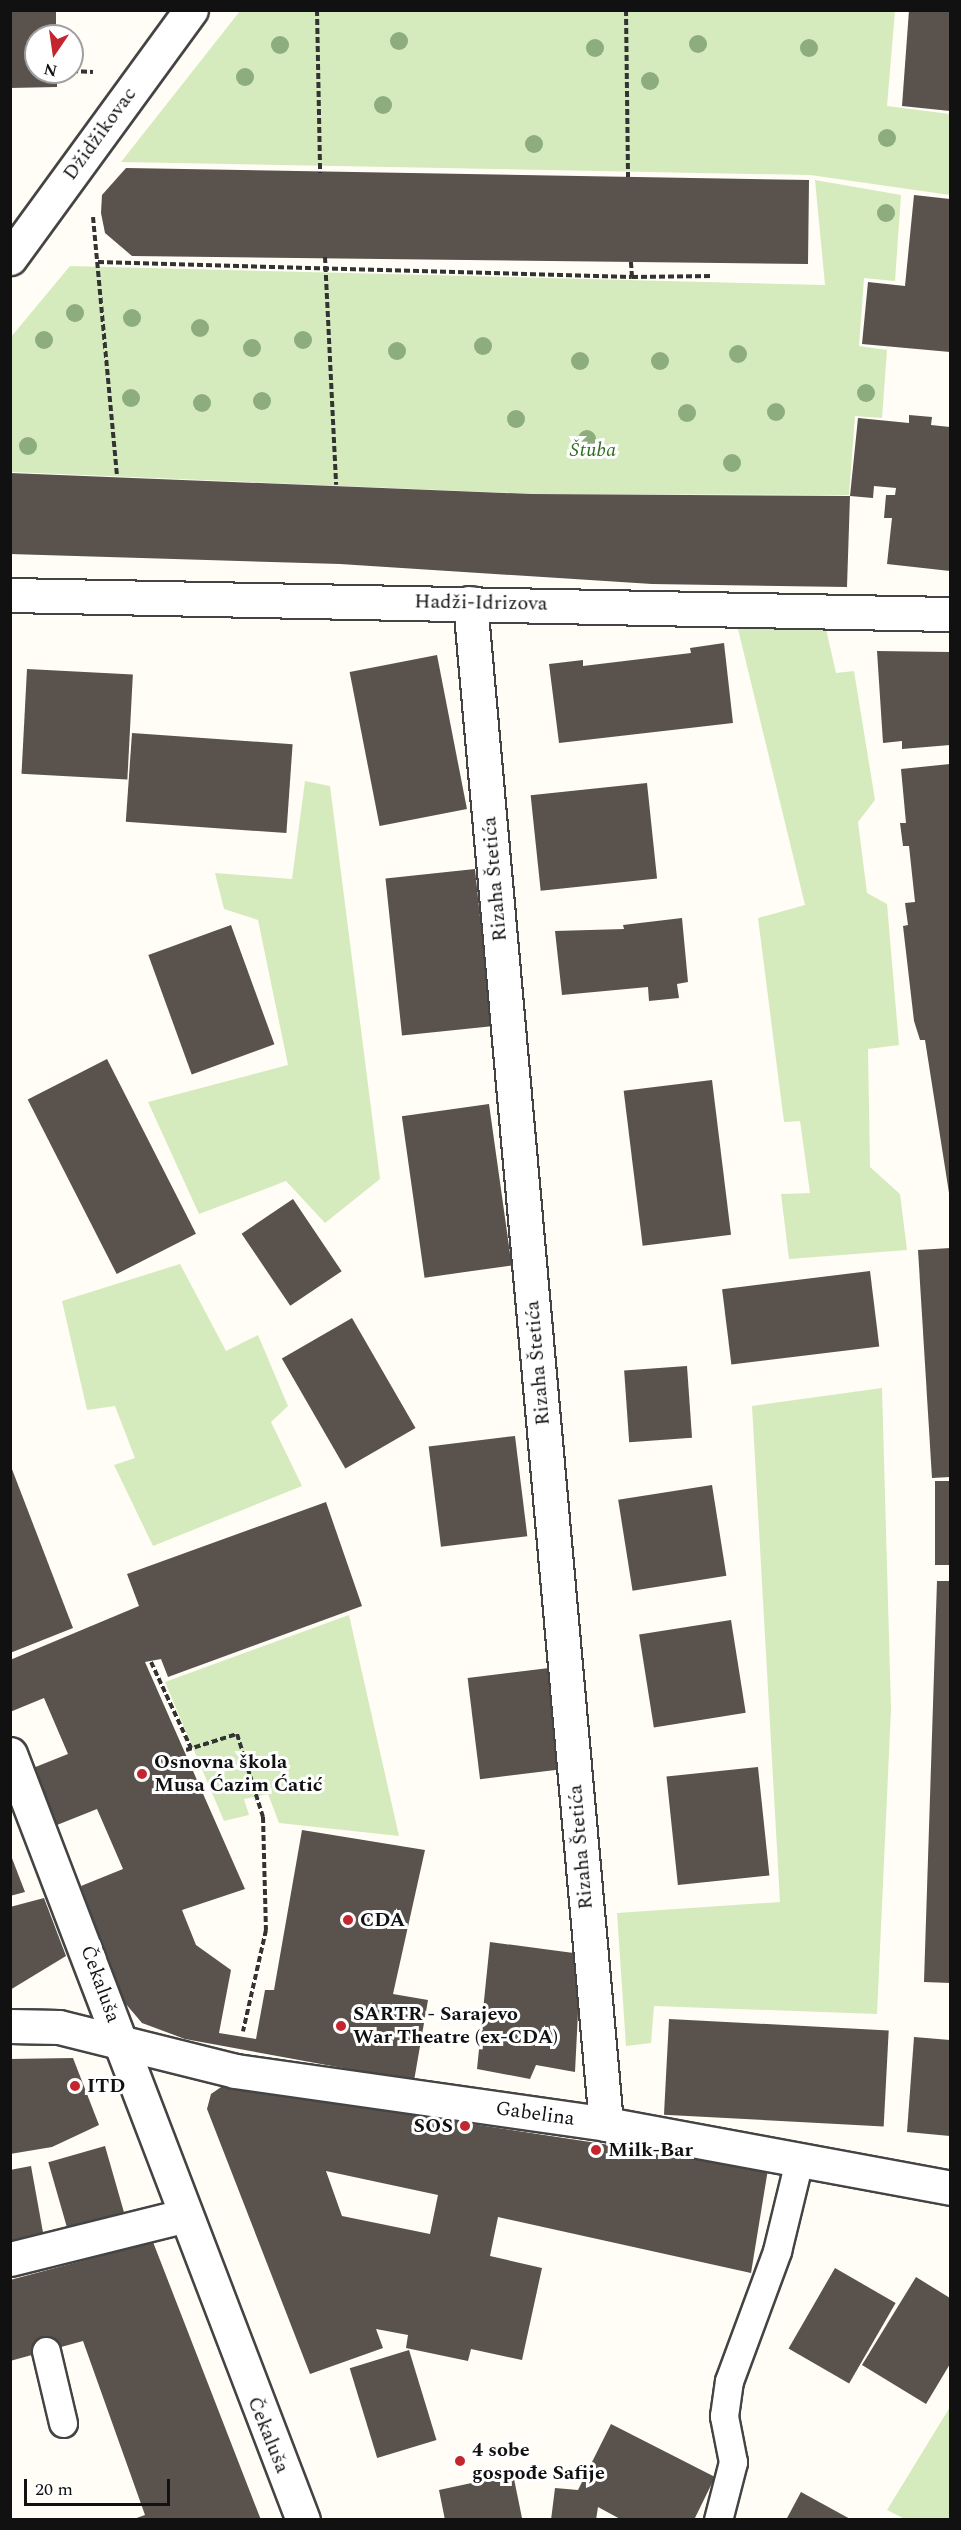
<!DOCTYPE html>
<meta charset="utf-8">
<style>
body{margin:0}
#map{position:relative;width:961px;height:2530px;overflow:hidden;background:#fffdf5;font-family:Spectral,serif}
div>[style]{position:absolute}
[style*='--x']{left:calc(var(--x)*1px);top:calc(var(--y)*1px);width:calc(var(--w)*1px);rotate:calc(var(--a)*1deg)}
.green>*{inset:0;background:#d5ebbd}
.building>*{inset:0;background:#5a524d;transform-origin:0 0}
.path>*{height:4px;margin-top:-2px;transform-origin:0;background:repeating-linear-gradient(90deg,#333 0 6px,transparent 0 9px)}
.roads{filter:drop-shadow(2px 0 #444) drop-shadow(-2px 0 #444) drop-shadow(0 2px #444) drop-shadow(0 -2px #444)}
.service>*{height:27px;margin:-13.5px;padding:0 13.5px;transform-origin:13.5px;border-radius:13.5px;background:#fff}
.minor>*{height:33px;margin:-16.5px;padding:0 16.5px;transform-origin:16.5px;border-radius:16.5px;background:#fff}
.trees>*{width:18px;height:18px;margin:-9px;border-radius:50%;background:#8dad7f}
.dots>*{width:16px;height:16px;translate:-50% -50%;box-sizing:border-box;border:3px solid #fff;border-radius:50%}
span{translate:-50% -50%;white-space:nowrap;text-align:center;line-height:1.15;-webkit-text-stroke:6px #fff;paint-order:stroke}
.street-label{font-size:20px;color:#111}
.park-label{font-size:20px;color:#2f6b1f;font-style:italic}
.poi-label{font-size:20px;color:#111;font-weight:700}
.left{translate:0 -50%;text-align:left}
.right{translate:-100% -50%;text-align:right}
.frame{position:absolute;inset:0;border:12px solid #111;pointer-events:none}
.north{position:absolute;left:24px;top:24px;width:60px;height:60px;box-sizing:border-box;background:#fff;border:2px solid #a0a0a0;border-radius:50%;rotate:193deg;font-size:16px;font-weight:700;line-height:24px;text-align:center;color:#111}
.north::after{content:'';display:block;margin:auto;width:21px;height:27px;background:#c4262e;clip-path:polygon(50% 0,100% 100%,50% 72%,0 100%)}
.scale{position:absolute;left:24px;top:2479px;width:146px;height:27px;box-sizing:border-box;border:3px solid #111;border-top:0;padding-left:8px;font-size:18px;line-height:21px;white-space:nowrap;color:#111;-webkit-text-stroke:4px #fff;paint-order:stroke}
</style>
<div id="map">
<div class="green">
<div style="clip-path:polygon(240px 11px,895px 11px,887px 106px,950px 114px,950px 195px,810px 175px,121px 162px)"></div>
<div style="clip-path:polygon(815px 180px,901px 195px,895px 281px,864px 278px,859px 346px,887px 350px,882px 418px,855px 416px,849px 495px,531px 494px,11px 472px,11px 337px,70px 266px,825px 285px)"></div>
<div style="clip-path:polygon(737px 625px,826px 629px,836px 673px,854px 671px,875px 800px,858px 822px,867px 893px,887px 904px,899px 1045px,868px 1049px,870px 1167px,900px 1194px,907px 1250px,789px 1259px,781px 1194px,810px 1193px,800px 1121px,784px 1122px,758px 918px,805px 905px)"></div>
<div style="clip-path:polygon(305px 781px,330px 786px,380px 1179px,325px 1223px,286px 1181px,199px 1214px,148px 1102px,288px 1065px,258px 920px,224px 909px,215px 873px,292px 879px)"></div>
<div style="clip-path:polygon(180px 1264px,226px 1351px,258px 1335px,288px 1406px,271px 1422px,302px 1486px,153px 1546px,114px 1465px,135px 1458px,115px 1406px,87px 1410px,62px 1301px)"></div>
<div style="clip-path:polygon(882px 1388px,891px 1709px,877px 2014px,654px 2006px,651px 2043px,626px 2046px,617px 1913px,780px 1902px,752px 1406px)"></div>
<div style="clip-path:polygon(349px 1615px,399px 1836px,279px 1823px,268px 1794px,244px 1799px,249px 1815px,224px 1821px,165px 1682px)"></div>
<div style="clip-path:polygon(950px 2407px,950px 2519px,905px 2519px,887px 2510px)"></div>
</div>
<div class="building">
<div style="clip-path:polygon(10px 10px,56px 10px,56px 36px,36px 36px,36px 72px,57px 72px,57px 87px,10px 88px)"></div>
<div style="clip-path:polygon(909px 10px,950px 10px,950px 111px,902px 106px)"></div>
<div style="clip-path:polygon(126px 168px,809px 180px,808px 264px,132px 256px,105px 233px,101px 213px,102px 195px)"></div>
<div style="clip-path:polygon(914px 195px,950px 199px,950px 352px,862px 344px,868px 282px,905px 286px)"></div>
<div style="clip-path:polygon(909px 415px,932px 417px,931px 425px,950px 427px,950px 571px,887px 564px,892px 518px,884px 518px,886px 495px,895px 495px,896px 488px,874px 486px,873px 498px,850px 496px,858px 418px,909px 423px)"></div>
<div style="clip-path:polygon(10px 473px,531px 494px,850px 496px,847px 587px,652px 584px,340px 564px,10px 554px)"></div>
<div style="clip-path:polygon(724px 643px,733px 723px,559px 743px,549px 664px,583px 660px,583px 666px,691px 653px,690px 648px)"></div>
<div style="clip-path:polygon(877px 651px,950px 652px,950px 745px,902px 749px,902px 741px,883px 743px)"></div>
<div style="left:437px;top:655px;width:157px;height:89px;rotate:79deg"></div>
<div style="left:27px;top:669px;width:106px;height:105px;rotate:3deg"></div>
<div style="left:132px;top:733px;width:161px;height:89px;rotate:4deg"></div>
<div style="clip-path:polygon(950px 764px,950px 1193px,949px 1193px,925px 1040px,920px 1040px,914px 1021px,903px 926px,908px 925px,905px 903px,915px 902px,909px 846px,903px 846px,900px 823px,906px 823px,901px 769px)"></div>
<div style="left:647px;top:783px;width:96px;height:117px;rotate:84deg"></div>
<div style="left:475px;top:869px;width:158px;height:90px;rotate:84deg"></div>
<div style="clip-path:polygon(682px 918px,688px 982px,677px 984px,679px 998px,649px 1001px,648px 987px,562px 995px,555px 931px,624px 929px,623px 925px)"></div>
<div style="left:231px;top:925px;width:127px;height:88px;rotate:70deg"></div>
<div style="left:107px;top:1059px;width:196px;height:89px;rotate:63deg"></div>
<div style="left:712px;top:1080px;width:156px;height:89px;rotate:83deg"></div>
<div style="left:489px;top:1104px;width:163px;height:88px;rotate:82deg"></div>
<div style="left:293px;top:1199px;width:87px;height:62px;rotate:56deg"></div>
<div style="clip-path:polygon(950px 1248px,950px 1477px,932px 1478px,918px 1250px)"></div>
<div style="left:870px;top:1271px;width:76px;height:149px;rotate:83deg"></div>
<div style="left:352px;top:1318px;width:127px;height:81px;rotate:60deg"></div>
<div style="left:687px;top:1366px;width:72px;height:63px;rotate:86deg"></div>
<div style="left:515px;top:1436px;width:101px;height:87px;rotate:83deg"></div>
<div style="clip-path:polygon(10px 1464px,73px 1628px,10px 1653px)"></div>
<div style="left:935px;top:1481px;width:15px;height:84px"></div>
<div style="left:712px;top:1485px;width:92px;height:95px;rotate:81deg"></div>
<div style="clip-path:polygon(326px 1502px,362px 1606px,168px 1677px,161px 1659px,145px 1662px,245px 1889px,182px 1910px,196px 1945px,231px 1970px,219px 2033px,256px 2039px,265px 1990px,274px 1990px,302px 1830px,425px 1850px,393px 1994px,428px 2000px,414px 2081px,185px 2039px,142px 2023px,120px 1997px,81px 1886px,123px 1869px,97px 1809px,52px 1827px,28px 1770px,68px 1754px,44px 1698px,10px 1712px,10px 1660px,139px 1606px,127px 1574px)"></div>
<div style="clip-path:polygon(937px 1581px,950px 1581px,950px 1983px,924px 1982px)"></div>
<div style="left:731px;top:1620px;width:94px;height:93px;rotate:81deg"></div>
<div style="left:549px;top:1668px;width:102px;height:82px;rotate:83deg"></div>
<div style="left:758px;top:1767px;width:109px;height:92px;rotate:84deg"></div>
<div style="clip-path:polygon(10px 1853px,25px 1892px,10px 1896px)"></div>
<div style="clip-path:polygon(44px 1898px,66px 1956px,10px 1990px,10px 1907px)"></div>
<div style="clip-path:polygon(490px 1942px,581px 1954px,575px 2072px,536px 2065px,530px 2079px,477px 2069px)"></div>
<div style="left:669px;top:2019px;width:220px;height:96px;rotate:3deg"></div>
<div style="clip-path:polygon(914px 2037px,950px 2040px,950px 2136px,907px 2132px)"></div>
<div style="clip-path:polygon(73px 2058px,99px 2125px,52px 2147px,10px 2154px,10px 2059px)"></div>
<div style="clip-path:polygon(evenodd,224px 2085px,275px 2088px,281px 2095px,768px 2169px,751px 2273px,498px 2217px,490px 2256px,542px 2268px,522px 2360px,471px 2349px,468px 2361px,406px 2348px,408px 2335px,376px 2329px,383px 2348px,310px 2374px,207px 2109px,211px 2094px,224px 2085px,326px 2171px,438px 2195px,430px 2234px,342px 2216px,326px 2171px)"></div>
<div style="left:105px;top:2146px;width:72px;height:59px;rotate:74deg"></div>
<div style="clip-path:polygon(31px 2166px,44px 2238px,10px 2244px,10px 2170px)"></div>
<div style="clip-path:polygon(153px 2242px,261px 2520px,131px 2520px,145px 2515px,83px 2341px,10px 2361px,10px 2280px)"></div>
<div style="left:835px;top:2268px;width:70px;height:93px;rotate:30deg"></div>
<div style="clip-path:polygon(916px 2277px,950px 2298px,950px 2364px,926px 2404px,862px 2365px)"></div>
<div style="left:409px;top:2350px;width:94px;height:62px;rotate:73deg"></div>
<div style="clip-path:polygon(611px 2424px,715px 2477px,694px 2520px,622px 2520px,598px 2507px,596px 2520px,551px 2520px,555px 2488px,578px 2490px)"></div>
<div style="clip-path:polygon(513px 2474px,522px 2518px,445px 2520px,439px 2490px)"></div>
<div style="clip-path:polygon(801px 2492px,852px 2520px,786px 2520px)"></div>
</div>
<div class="path">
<div style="--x:317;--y:10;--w:163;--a:88.9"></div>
<div style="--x:626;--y:10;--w:167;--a:89.3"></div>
<div style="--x:72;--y:71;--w:21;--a:3"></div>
<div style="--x:93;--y:217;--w:261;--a:84.7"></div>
<div style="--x:325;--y:257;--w:228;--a:87.2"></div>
<div style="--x:98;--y:262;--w:534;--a:1.61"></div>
<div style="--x:632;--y:277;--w:16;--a:-94"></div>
<div style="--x:632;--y:277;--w:81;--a:-0.7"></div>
<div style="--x:151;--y:1662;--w:95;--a:65.1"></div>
<div style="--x:186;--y:1750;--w:53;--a:-17.4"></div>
<div style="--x:237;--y:1734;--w:87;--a:72.6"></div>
<div style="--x:263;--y:1817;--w:113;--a:88.5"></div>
<div style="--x:266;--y:1930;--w:104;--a:102.8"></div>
</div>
<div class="roads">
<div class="service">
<div style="--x:46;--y:2351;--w:74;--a:76.7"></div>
<div style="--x:718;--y:2520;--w:60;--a:-75.5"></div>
<div style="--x:733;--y:2462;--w:47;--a:-101.1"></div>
<div style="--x:724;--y:2416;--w:35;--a:-82"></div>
<div style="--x:729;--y:2381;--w:139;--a:-69.7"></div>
<div style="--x:777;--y:2251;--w:93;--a:-76.3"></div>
</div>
<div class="minor">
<div style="--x:10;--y:258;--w:307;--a:-53.9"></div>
<div style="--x:10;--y:595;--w:940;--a:1.16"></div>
<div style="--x:470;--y:603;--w:1527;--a:84.89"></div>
<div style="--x:10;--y:1754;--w:820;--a:69.07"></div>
<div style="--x:10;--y:2026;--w:49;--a:1.2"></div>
<div style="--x:59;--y:2027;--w:181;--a:14"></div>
<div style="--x:235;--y:2071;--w:375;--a:8.1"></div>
<div style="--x:606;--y:2124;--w:350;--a:10.5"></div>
<div style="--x:10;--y:2259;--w:178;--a:-14"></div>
</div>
</div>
<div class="trees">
<div style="left:399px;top:41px"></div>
<div style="left:698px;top:44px"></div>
<div style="left:280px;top:45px"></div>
<div style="left:595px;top:48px"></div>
<div style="left:809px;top:48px"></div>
<div style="left:245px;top:77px"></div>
<div style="left:650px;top:81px"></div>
<div style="left:383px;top:105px"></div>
<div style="left:887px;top:138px"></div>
<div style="left:534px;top:144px"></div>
<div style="left:886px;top:213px"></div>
<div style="left:75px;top:313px"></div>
<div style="left:132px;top:318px"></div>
<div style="left:200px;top:328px"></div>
<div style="left:44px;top:340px"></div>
<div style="left:303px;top:340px"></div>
<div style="left:483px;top:346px"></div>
<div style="left:252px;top:348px"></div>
<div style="left:397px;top:351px"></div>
<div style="left:738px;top:354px"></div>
<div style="left:580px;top:361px"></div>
<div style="left:660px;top:361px"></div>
<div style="left:866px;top:393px"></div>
<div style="left:131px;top:398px"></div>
<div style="left:262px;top:401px"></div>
<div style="left:202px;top:403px"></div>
<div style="left:776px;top:412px"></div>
<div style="left:687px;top:413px"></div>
<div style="left:516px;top:419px"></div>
<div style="left:587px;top:439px"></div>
<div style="left:28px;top:446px"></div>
<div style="left:732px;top:463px"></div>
</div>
<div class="dots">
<div style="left:142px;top:1774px;background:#c4262e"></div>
<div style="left:348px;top:1920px;background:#c4262e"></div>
<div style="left:341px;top:2026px;background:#c4262e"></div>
<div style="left:75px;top:2086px;background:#c4262e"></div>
<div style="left:465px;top:2126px;background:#c4262e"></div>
<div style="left:596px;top:2150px;background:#c4262e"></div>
<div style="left:460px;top:2461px;background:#c4262e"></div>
</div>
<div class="street-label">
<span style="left:100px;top:134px;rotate:-54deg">Džidžikovac</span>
<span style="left:481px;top:603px;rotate:1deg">Hadži-Idrizova</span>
<span style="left:495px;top:879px;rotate:-95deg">Rizaha Štetića</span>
<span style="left:538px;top:1363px;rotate:-95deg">Rizaha Štetića</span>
<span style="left:581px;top:1847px;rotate:-95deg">Rizaha Štetića</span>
<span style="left:100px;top:1984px;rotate:70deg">Čekaluša</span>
<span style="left:535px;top:2114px;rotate:8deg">Gabelina</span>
<span style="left:268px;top:2435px;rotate:68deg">Čekaluša</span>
</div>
<div class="park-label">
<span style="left:593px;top:450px">Štuba</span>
</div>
<div class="poi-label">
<span class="left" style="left:154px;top:1774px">Osnovna škola<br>Musa Ćazim Ćatić</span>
<span class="left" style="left:360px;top:1920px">CDA</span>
<span class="left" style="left:353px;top:2026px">SARTR - Sarajevo<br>War Theatre (ex-CDA)</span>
<span class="left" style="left:87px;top:2086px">ITD</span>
<span class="right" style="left:453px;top:2126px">SOS</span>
<span class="left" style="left:608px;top:2150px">Milk-Bar</span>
<span class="left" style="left:472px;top:2462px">4 sobe<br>gospođe Safije</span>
</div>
<div class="frame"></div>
<div class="north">N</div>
<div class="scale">20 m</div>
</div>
